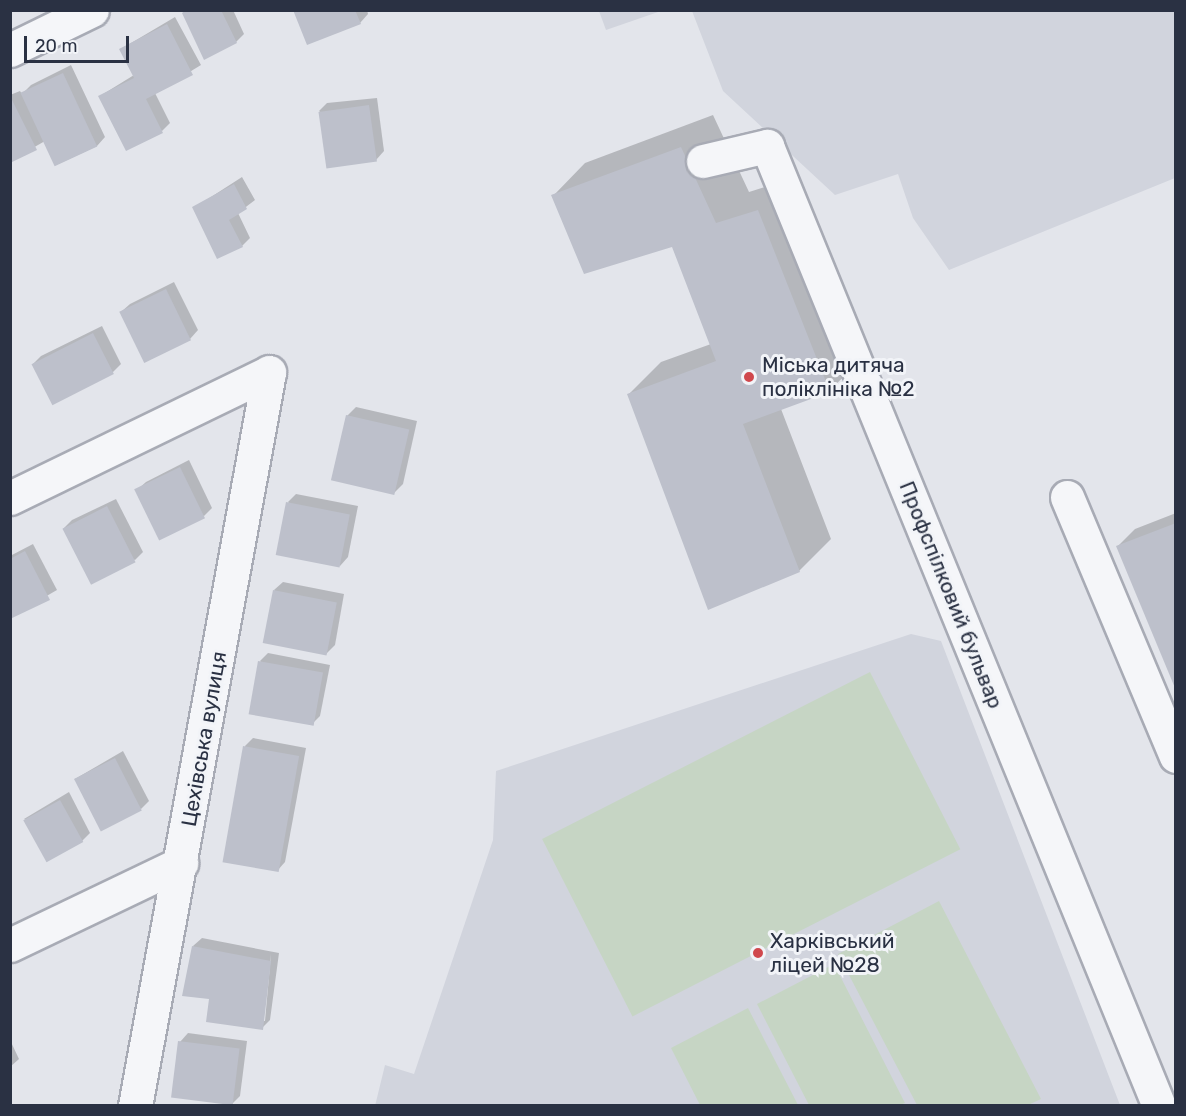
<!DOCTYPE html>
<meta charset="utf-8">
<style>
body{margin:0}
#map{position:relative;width:1186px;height:1116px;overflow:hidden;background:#e3e5eb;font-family:Rubik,sans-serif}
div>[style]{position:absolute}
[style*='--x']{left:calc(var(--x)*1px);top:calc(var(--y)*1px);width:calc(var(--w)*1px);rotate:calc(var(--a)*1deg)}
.built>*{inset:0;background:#d1d4dd}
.green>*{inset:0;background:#c6d5c4;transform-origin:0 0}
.shadow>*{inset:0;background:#0003}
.building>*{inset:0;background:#bdc0cb;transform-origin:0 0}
.roads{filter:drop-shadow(2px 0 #a8abb5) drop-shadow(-2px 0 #a8abb5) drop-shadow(0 2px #a8abb5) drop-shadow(0 -2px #a8abb5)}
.minor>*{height:33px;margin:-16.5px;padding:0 16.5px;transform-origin:16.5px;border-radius:16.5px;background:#f5f6f9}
.dots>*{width:16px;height:16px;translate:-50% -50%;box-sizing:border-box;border:3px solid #f2f4f8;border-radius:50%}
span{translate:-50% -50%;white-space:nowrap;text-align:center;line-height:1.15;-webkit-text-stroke:6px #f2f4f8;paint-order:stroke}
.poi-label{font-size:21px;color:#2a3143}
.left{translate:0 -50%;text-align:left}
.street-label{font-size:21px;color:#2a3143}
.frame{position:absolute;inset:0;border:12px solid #2a3143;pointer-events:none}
.scale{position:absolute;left:24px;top:36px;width:105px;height:27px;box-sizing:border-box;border:3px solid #2a3143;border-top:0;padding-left:8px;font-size:18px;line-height:21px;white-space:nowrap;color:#2a3143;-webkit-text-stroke:4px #f2f4f8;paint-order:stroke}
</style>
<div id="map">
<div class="built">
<div style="clip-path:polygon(599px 11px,661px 11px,606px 30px)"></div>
<div style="clip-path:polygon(692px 11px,1175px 11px,1175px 178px,949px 270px,913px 218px,898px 174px,835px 195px,723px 91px)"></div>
<div style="clip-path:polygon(911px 634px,941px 641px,1120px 1105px,375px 1106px,385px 1065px,414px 1074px,493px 840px,496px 771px)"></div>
</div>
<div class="green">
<div style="left:870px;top:672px;width:199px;height:368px;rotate:63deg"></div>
<div style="clip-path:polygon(939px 901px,1041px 1099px,1028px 1105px,917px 1105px,838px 954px)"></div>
<div style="clip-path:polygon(834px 964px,905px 1103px,900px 1105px,809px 1105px,757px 1004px)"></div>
<div style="clip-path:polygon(748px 1008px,798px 1105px,700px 1105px,671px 1048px)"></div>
</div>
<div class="shadow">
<div style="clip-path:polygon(186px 10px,233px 10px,244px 34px,236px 42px)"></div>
<div style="clip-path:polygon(295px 10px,367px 10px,368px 14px,360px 23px)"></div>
<div style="clip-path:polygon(175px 17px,201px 65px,155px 93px,170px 123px,162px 131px,100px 96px,134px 75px,121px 49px)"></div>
<div style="clip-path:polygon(71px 65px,105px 137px,97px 146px,56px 165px,45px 141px,10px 161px,10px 95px,20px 91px,22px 94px,31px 85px)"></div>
<div style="clip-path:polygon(377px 98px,384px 151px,376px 160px,319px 111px,327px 103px)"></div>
<div style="clip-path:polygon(713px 115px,749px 192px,791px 179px,862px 359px,829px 391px,781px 409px,831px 539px,799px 571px,629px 394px,661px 362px,711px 344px,673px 246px,553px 196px,585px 163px)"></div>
<div style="clip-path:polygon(242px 177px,255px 200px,238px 213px,250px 238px,242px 246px,194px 208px)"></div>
<div style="clip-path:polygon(174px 282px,198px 330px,190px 339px,121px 312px,130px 304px)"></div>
<div style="clip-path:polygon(102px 326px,121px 364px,113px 372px,33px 364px,41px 356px)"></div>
<div style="clip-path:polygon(356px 407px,417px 421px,403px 484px,394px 493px,347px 416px)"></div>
<div style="clip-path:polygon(189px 460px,212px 508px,204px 516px,137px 490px,146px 482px)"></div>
<div style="clip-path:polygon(296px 494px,358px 506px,348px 557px,340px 566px,288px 502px)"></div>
<div style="clip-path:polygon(116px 499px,143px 552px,135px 560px,63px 529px,72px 520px)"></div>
<div style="clip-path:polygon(1176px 513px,1176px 684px,1118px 546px,1135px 529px)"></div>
<div style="clip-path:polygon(33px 544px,57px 590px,10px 617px,10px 556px)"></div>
<div style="clip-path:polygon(283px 582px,344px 594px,335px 645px,326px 654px,274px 590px)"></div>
<div style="clip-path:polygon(268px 653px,330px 665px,320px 716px,312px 724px,260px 661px)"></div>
<div style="clip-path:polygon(253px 738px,306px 748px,285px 862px,277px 871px,245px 746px)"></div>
<div style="clip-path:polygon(123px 751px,149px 801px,141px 809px,75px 779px)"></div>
<div style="clip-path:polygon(69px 792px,90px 833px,82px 841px,24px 819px)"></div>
<div style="clip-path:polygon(evenodd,202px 938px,279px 953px,270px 1020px,262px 1028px,211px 998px,193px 946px,202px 938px,271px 954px,265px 1021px,262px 1021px,271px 954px)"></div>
<div style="clip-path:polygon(188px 1033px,247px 1041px,240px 1096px,232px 1104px,180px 1042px)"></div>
<div style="clip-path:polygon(10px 1040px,19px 1059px,10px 1067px)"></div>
</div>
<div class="building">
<div style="clip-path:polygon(186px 10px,221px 10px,237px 43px,204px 60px,182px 13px)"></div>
<div style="clip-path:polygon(293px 10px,355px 10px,361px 24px,307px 45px)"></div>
<div style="clip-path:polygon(167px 24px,193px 75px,146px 99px,163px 133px,126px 151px,98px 96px,134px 78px,119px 49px)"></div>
<div style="left:63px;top:73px;width:81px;height:47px;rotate:65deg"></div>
<div style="clip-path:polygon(10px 96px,37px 150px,10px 163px)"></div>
<div style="left:369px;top:105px;width:57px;height:51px;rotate:82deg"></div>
<div style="clip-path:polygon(681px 147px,716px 223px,758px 210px,830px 392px,743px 424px,800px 572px,708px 610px,627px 394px,716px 361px,672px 247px,584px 274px,551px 195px)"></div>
<div style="clip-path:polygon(234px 184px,247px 209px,229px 220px,243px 247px,217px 259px,192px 207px)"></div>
<div style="left:166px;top:289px;width:57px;height:52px;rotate:64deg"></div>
<div style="left:93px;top:333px;width:46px;height:69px;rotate:63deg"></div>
<div style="left:346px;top:415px;width:65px;height:67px;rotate:13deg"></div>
<div style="left:180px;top:467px;width:57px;height:51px;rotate:64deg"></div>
<div style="left:286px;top:502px;width:65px;height:54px;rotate:11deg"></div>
<div style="left:107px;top:506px;width:63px;height:50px;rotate:63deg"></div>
<div style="clip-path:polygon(1176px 523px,1176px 688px,1175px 688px,1116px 546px)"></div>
<div style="clip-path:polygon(25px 551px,50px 600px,10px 619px,10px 559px)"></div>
<div style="left:273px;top:590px;width:65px;height:54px;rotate:11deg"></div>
<div style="left:258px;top:661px;width:66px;height:54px;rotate:10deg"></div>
<div style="left:243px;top:746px;width:57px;height:118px;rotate:10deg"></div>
<div style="left:115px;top:758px;width:59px;height:46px;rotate:63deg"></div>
<div style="left:60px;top:800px;width:48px;height:42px;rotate:61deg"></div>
<div style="clip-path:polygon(192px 946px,271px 961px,263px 1030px,206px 1022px,209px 999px,182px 996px)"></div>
<div style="left:178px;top:1041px;width:62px;height:57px;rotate:7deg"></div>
</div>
<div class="roads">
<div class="minor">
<div style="--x:10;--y:50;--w:91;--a:-26"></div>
<div style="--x:703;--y:161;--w:66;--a:-13.2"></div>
<div style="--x:767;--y:146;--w:1037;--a:67.79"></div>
<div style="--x:1067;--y:497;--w:281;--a:67.2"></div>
<div style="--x:10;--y:498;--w:288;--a:-25.9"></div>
<div style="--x:10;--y:945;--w:190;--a:-25.6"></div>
<div style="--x:135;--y:1106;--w:746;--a:-79.65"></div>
</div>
</div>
<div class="dots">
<div style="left:749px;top:377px;background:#d0484d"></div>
<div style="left:758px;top:953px;background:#d0484d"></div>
</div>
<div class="poi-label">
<span class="left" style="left:762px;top:377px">Міська дитяча<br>поліклініка №2</span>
<span class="left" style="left:770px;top:953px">Харківський<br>ліцей №28</span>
</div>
<div class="street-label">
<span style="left:951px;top:595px;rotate:68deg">Профспілковий бульвар</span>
<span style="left:204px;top:739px;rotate:-80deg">Цехівська вулиця</span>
</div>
<div class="frame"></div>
<div class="scale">20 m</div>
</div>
